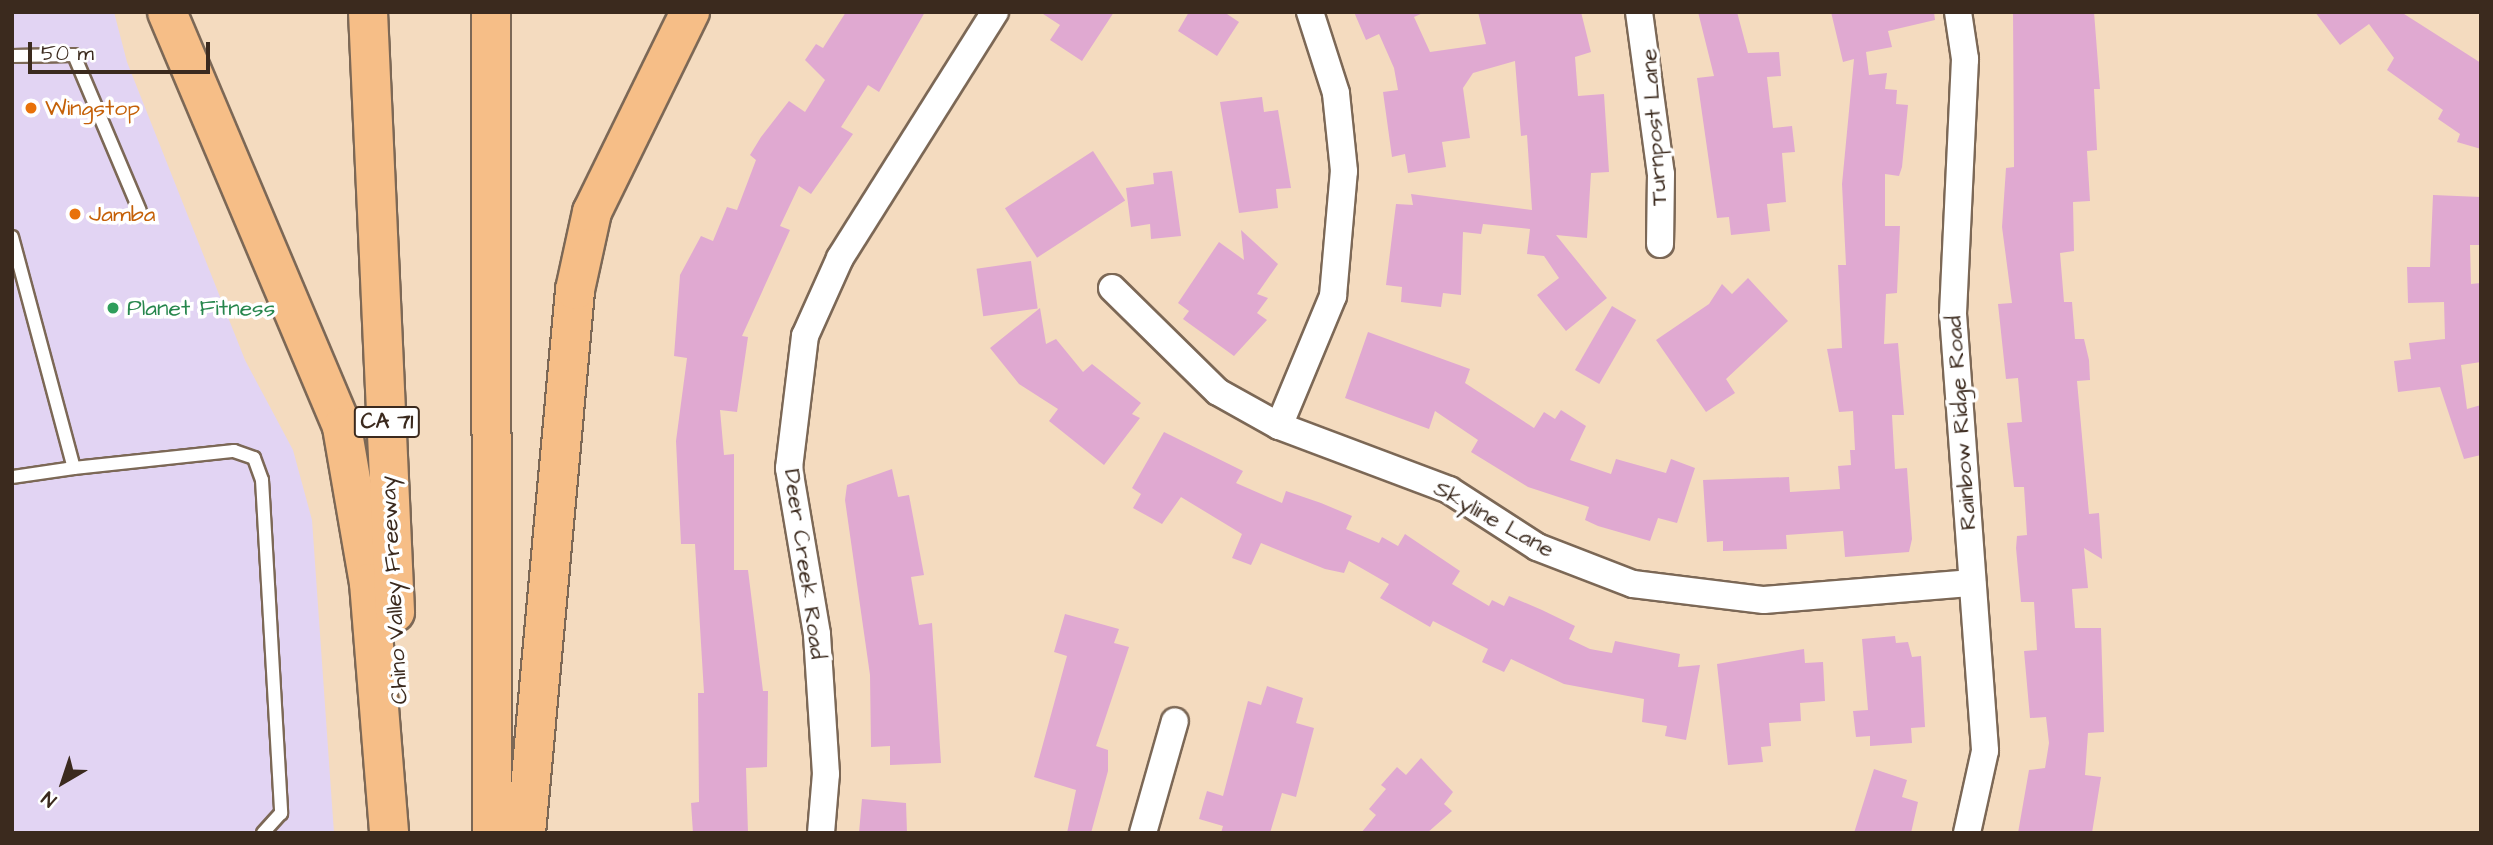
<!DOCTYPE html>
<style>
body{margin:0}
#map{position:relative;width:2493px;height:845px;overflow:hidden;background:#f4dbbf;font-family:"Architects Daughter",sans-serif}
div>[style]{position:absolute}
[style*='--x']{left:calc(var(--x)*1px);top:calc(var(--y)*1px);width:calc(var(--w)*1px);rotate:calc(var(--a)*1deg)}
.built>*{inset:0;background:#e2d4f3}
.building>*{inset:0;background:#e0a9d1;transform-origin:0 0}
.roads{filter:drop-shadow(2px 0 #7c6856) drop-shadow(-2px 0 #7c6856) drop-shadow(0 2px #7c6856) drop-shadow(0 -2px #7c6856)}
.service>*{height:12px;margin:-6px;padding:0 6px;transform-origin:6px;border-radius:6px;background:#fff}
.minor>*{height:26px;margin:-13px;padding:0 13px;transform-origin:13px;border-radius:13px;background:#fff}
.motorway>*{height:38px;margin:-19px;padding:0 19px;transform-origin:19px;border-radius:19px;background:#f6be87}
.dots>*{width:19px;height:19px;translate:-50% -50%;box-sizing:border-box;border:4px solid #fff;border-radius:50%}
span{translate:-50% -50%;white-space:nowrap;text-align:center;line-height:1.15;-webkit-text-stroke:7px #fff;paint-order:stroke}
.shield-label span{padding:2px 5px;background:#fff;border:2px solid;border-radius:5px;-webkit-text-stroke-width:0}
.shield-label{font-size:21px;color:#3b2a1e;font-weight:700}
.food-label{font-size:23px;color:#c56008}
.left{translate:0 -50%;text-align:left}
.street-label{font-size:23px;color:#3b2a1e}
.leisure-label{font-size:23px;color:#27864d}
.frame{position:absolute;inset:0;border:14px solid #3b2a1e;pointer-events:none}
.north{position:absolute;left:28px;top:747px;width:70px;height:70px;-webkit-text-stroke:5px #fff;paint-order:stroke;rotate:219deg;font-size:19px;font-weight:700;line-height:28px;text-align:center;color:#3b2a1e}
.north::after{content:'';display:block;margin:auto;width:24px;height:32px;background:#3b2a1e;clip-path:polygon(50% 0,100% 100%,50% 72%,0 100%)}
.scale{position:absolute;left:28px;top:42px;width:182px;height:32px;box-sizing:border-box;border:4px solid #3b2a1e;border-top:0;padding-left:9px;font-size:21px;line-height:24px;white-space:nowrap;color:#3b2a1e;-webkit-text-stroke:5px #fff;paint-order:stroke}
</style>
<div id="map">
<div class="built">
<div style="clip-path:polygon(12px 12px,114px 12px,127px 62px,245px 360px,293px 450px,312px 520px,334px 833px,12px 833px)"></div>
</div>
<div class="building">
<div style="clip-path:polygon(846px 12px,925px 12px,879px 92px,868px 85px,841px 127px,853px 134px,811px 194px,799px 186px,780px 226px,790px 230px,742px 336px,748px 337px,737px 412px,720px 410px,724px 455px,734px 454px,734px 570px,748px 570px,763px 691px,768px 691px,767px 767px,746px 768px,748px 833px,693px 833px,691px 803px,699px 802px,698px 693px,704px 693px,695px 544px,681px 544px,676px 441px,687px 358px,674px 356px,680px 275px,701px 236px,713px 241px,727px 207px,737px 210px,756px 160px,750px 155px,761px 137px,789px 101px,805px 112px,825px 80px,805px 60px,816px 44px,823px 48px)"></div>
<div style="clip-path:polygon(1040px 12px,1114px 12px,1082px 61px,1050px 40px,1060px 25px)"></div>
<div style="clip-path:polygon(1189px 12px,1224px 12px,1239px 22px,1217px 56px,1178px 31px)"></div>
<div style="clip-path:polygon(1354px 12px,1425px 12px,1414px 17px,1430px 52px,1486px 44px,1478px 12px,1581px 12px,1591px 52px,1575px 57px,1578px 96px,1604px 94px,1609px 172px,1591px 173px,1587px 238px,1556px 235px,1607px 298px,1566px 331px,1537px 295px,1559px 278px,1544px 256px,1527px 254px,1530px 229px,1483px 224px,1481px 234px,1463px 232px,1461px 295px,1443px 293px,1441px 307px,1401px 302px,1402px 287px,1386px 285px,1396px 204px,1413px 205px,1411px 194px,1532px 210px,1527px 135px,1521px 136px,1515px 61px,1473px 73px,1463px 88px,1470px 138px,1442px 142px,1446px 167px,1408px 173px,1405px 154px,1392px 157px,1383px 92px,1398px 90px,1394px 68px,1379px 34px,1366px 40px)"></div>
<div style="clip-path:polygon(1698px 12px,1737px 12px,1748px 53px,1779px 52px,1781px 76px,1767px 77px,1773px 128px,1792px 126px,1795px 152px,1782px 153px,1786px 202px,1767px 204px,1770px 231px,1731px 235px,1729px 217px,1717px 218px,1697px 78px,1714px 76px)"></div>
<div style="clip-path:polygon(1831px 12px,1934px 12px,1935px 20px,1888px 31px,1892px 47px,1866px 52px,1869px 75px,1887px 73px,1885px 89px,1897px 90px,1896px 104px,1908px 105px,1902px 167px,1899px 176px,1885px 174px,1885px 226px,1900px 226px,1897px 293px,1886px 294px,1884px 344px,1898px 343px,1904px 415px,1892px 415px,1895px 469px,1907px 468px,1912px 539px,1909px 552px,1845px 557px,1843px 531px,1786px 535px,1787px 549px,1723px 551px,1723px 541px,1707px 542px,1703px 480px,1789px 477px,1790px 492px,1840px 489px,1838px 466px,1851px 465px,1850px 450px,1855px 450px,1853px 411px,1839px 412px,1827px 349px,1842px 348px,1838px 265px,1846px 265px,1842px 184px,1854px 59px,1843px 62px)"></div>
<div style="clip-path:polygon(2013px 12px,2094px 12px,2100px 89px,2094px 89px,2097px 150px,2087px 151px,2090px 201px,2073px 202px,2074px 251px,2060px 253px,2064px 302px,2072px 302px,2075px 339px,2084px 339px,2089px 360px,2090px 380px,2077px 381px,2089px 514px,2099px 513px,2102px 559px,2084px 548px,2088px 588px,2072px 589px,2075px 628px,2101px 628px,2104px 732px,2088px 733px,2085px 775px,2101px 777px,2092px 833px,2018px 833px,2029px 770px,2045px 768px,2049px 743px,2046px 717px,2030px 718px,2024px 651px,2037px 650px,2034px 602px,2021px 602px,2016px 548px,2017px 536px,2027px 535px,2024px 487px,2014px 487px,2007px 423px,2022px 422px,2018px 378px,2006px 379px,1998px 304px,2012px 303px,2002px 227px,2006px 168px,2014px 167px)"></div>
<div style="clip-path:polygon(2315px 12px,2401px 12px,2481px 63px,2481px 149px,2457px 142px,2460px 134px,2438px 119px,2443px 110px,2387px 70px,2394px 58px,2369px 24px,2340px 45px)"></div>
<div style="clip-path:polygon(1262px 97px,1264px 112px,1278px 110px,1291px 188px,1276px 189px,1278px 208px,1239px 213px,1220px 102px)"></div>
<div style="left:1093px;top:151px;width:59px;height:105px;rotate:57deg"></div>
<div style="clip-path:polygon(1172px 171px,1181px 236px,1151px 239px,1150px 224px,1131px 227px,1126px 188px,1154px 184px,1153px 173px)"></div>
<div style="clip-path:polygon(2433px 195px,2481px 197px,2481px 245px,2470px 245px,2471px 284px,2481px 283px,2481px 362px,2461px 365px,2467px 409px,2481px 405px,2481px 455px,2464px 459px,2440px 387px,2398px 392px,2394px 361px,2411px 359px,2409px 343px,2445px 339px,2444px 302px,2408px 303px,2407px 267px,2430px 267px)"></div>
<div style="clip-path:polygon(1241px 230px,1278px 264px,1257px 294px,1268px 298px,1257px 313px,1267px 320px,1234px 356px,1183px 319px,1189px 311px,1178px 303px,1219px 242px,1244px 260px)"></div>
<div style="left:1031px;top:261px;width:48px;height:55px;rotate:82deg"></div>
<div style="clip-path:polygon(1748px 278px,1788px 321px,1726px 379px,1735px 393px,1706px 412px,1656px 340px,1709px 304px,1722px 284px,1732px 294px)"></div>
<div style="left:1612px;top:306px;width:28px;height:74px;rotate:30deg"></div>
<div style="clip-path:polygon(1040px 308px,1046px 344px,1056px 339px,1083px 372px,1092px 364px,1141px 403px,1132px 414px,1140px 418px,1104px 465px,1049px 421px,1058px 409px,1019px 384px,990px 348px)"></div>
<div style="clip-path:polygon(1368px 332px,1470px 369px,1465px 383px,1534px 428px,1544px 412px,1555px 419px,1561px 410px,1586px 426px,1570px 460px,1611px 474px,1616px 459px,1666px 473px,1671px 459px,1695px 468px,1677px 523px,1658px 518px,1650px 541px,1598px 526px,1585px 520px,1589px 507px,1528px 487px,1471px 452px,1478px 440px,1435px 411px,1429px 429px,1345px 398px)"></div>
<div style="clip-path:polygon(1164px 432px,1243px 471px,1236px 483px,1282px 503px,1286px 491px,1321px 503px,1352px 516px,1346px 529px,1379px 543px,1382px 537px,1398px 546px,1405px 534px,1460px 571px,1452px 584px,1489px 606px,1492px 600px,1504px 606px,1509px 596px,1542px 610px,1575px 626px,1569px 639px,1590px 649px,1612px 653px,1615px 641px,1680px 654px,1678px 667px,1700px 665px,1686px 740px,1665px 736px,1667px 726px,1642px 722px,1644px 699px,1564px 684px,1511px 659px,1504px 672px,1482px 662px,1488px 649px,1433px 621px,1430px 627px,1380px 598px,1389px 584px,1349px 561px,1344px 573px,1325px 569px,1261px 543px,1251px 565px,1232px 558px,1242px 534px,1181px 497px,1162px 524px,1133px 508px,1141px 494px,1132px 488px)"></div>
<div style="clip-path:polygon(892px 469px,898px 497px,909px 495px,924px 575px,911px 577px,919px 625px,932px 623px,941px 763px,890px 765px,890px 746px,871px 747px,870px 675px,845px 500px,847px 485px)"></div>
<div style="clip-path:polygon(1065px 614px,1119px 629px,1114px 643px,1129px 647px,1096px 746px,1108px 750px,1108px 771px,1091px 833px,1067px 833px,1076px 790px,1034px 777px,1067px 656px,1054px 652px)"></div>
<div style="clip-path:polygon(1895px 636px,1896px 643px,1908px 642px,1912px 657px,1921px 656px,1925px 727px,1911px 728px,1912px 743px,1870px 746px,1870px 736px,1856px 737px,1853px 711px,1868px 710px,1862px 639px)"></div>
<div style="clip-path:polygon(1804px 649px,1805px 663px,1823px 662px,1825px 701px,1800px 703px,1801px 721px,1769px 723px,1771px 746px,1761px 747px,1763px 762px,1728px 765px,1717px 664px)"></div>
<div style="clip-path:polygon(1267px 686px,1303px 698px,1296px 723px,1314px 728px,1296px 797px,1282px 793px,1270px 833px,1221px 833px,1223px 826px,1199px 819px,1204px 801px,1207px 791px,1223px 796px,1248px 701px,1261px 705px)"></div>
<div style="clip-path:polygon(1421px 758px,1453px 792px,1444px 804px,1452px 811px,1427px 833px,1361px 833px,1376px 815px,1369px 809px,1386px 789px,1381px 785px,1397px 767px,1406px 775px)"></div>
<div style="clip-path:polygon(1874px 769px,1907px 780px,1902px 797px,1918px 802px,1911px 833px,1854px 833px)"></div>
<div style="clip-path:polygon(862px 799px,906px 803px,907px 833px,859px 833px)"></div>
</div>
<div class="roads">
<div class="service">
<div style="--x:12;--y:56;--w:62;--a:-0.9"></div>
<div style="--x:74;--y:55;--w:169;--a:67.1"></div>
<div style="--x:12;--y:237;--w:239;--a:75"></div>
<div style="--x:74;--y:468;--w:63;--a:171.7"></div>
<div style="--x:74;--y:468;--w:161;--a:-6.1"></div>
<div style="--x:234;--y:451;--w:21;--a:19"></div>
<div style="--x:254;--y:458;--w:23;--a:70"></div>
<div style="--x:262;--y:480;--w:334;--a:86.7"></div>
<div style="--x:281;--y:813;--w:27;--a:132"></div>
</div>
<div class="minor">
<div style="--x:1639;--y:12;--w:163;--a:82.3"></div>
<div style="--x:1661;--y:174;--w:70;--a:90.8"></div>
<div style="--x:1958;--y:12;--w:48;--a:81.5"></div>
<div style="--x:1965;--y:59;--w:255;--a:92.7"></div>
<div style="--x:1953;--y:314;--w:438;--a:85.8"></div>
<div style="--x:1985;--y:751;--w:84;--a:102.4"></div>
<div style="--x:1112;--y:288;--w:148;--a:44.5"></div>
<div style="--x:1218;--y:392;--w:70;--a:29.1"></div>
<div style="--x:1279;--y:426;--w:182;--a:20.6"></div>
<div style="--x:1449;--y:490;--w:105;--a:32.9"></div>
<div style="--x:1537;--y:547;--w:103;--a:21.1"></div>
<div style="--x:1633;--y:584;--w:132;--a:7"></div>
<div style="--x:1764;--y:600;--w:209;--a:-4.7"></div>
<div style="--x:1279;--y:426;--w:141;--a:-67.4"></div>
<div style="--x:1333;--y:296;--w:125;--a:-85"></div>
<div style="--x:1344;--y:171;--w:78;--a:-95.9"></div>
<div style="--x:1336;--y:93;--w:85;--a:-107.8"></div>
<div style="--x:821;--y:833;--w:59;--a:-85.2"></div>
<div style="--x:826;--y:774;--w:140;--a:-93.7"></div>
<div style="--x:817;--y:634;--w:168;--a:-99.6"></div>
<div style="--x:789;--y:468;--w:133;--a:-83.1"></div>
<div style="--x:805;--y:336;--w:85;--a:-65.8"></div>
<div style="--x:840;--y:258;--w:291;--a:-57.8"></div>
<div style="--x:1143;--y:833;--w:116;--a:-74.1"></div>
</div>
<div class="motorway">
<div style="--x:167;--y:12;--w:450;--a:67.1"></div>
<div style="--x:342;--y:427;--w:158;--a:80.2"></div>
<div style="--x:369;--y:583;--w:251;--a:85.4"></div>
<div style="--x:368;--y:12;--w:601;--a:87.42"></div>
<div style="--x:491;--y:12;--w:821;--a:89.93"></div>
<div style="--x:526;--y:833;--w:545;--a:-84.84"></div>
<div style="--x:575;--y:290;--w:80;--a:-77.7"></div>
<div style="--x:592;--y:212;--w:223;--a:-63.9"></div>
</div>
</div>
<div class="dots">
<div style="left:31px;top:108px;background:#e8710a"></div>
<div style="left:75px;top:214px;background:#e8710a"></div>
<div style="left:113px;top:308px;background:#2e9e5b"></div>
</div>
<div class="shield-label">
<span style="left:387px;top:422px">CA 71</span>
</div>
<div class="food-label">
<span class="left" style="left:45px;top:108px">Wingstop</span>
<span class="left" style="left:89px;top:214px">Jamba</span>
</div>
<div class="street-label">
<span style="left:1654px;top:127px;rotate:-94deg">Turnpost Lane</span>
<span style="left:1961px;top:423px;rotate:-94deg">Rainbow Ridge Road</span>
<span style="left:1494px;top:519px;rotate:29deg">Skyline Lane</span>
<span style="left:805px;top:564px;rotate:82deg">Deer Creek Road</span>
<span style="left:394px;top:590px;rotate:-93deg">Chino Valley Freeway</span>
</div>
<div class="leisure-label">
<span class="left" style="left:127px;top:308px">Planet Fitness</span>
</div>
<div class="frame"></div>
<div class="north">N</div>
<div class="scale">50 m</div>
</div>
